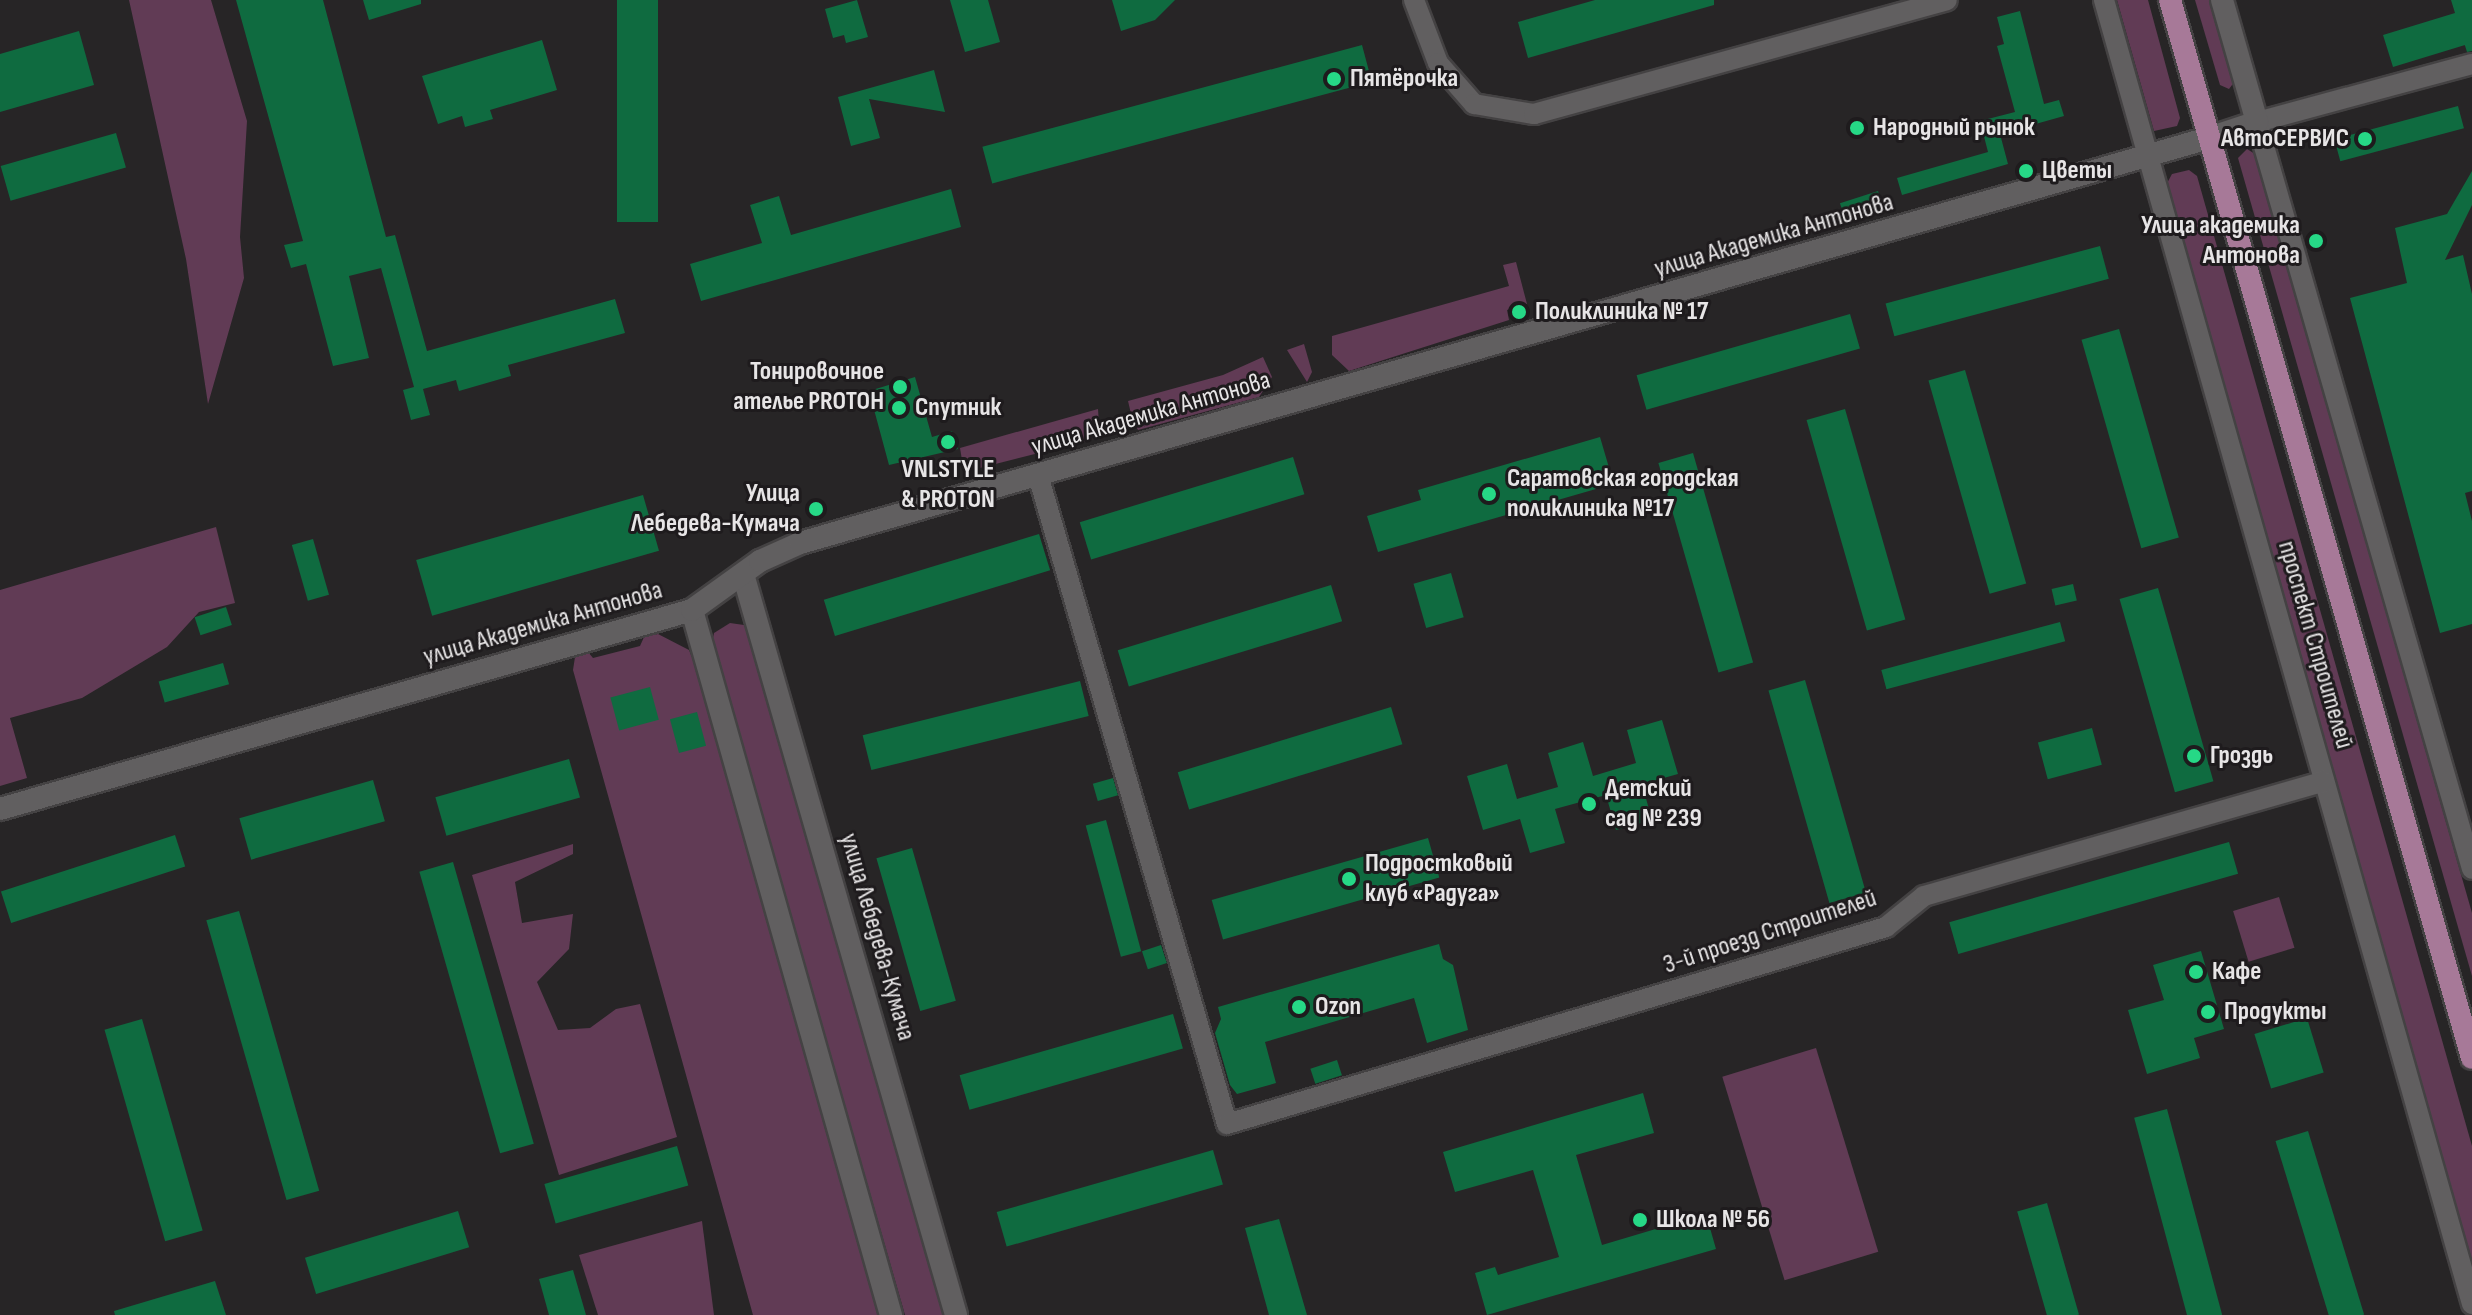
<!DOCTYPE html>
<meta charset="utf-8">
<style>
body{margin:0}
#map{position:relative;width:2472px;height:1315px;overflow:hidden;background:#272526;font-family:"Sofia Sans Condensed",sans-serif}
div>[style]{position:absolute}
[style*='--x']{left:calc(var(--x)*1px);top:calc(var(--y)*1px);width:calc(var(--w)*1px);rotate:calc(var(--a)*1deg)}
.green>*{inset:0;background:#613b55;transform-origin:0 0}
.building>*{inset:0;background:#0f6b40;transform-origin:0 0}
.roads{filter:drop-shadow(2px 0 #444243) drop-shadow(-2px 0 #444243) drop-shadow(0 2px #444243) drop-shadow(0 -2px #444243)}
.minor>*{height:20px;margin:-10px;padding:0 10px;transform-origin:10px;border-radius:10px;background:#615f60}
.tertiary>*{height:22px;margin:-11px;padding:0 11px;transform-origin:11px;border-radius:11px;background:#615f60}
.secondary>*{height:22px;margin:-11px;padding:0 11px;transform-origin:11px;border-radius:11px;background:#615f60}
.primary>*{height:22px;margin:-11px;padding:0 11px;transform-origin:11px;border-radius:11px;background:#a77998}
.dots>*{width:22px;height:22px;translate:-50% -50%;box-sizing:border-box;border:4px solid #1e1b1d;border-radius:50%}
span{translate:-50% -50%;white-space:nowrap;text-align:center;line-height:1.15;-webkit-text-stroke:6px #1e1b1d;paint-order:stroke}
.poi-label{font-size:26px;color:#e7e5e6;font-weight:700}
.left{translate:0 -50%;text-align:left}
.right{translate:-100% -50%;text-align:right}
.street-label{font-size:26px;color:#e7e5e6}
</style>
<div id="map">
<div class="green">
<div style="clip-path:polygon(129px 0,211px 0,247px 121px,240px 237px,244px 278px,208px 404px,186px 259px)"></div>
<div style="clip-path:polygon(2117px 0,2148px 0,2180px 118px,2177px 126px,2154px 131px)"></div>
<div style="clip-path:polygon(2195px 0,2212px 0,2235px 81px,2229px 89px,2220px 85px)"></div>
<div style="clip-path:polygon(2247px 149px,2255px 154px,2472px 913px,2472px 976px,2238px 158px)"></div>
<div style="clip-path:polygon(2189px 170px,2197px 176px,2472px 1146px,2472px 1275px,2165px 187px,2172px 174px)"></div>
<div style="clip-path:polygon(1516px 262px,1527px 304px,1507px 310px,1509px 320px,1349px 371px,1332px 355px,1332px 336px,1509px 286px,1503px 265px)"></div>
<div style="clip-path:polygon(1304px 344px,1312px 372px,1307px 382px,1287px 350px)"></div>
<div style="clip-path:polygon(1263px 357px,1272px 377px,1259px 397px,1138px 430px,1132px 418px,1128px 401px,1223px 375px)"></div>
<div style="clip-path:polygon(1098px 409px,1099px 425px,1090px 440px,964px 472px,960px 448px)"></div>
<div style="clip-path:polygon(216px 527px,235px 603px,199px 612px,167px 647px,82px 698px,10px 718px,27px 778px,0 786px,0 590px)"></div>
<div style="clip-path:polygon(730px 623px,744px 625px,750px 635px,948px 1315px,905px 1315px,712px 643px,714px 633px)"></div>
<div style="clip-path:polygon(658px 634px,689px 650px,704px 687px,882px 1315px,753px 1315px,573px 670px,575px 657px,588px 652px,593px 658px,640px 646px,644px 637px)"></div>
<div style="clip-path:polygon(573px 844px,573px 854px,515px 882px,522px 923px,573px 914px,569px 949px,537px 982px,558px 1030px,590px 1028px,616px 1009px,640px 1004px,677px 1137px,559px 1175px,472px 875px)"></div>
<div style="left:2279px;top:897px;width:53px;height:48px;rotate:73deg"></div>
<div style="left:1816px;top:1048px;width:213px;height:98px;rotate:73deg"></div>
<div style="clip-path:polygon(702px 1221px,714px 1315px,598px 1315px,579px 1255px)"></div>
</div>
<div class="building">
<div style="clip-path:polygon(236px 0,323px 0,386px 237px,395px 235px,427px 351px,615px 299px,625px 333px,508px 365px,511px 376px,459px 391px,456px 380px,423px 389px,430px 415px,411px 420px,403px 390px,414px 387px,381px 268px,349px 276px,369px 358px,333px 366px,306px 264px,291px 268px,284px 245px,303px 241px)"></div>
<div style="clip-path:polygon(363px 0,421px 0,421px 4px,369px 20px)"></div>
<div style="left:617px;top:0;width:41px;height:222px"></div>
<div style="clip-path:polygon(857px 0,868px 37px,846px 43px,844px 35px,833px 38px,825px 9px)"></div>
<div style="clip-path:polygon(950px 0,988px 0,1000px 42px,965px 52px)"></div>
<div style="clip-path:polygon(1112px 0,1175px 0,1155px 20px,1121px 31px)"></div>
<div style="clip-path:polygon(1595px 0,1714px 0,1714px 5px,1528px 58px,1518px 22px)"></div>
<div style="clip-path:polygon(2451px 0,2472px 0,2472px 51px,2467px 52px,2462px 36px,2465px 45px,2393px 67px,2383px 35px,2455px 13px)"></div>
<div style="clip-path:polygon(2020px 11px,2044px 104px,2059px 100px,2064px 116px,2000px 134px,2008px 164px,1902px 195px,1897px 178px,1988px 152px,1980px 121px,2015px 112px,1997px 46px,2004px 44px,1997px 17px)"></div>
<div style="clip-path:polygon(79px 31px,94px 85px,0 112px,0 54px)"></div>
<div style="clip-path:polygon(542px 40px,557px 90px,490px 110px,493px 119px,465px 127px,462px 116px,438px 124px,422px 76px)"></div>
<div style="left:1362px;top:45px;width:38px;height:393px;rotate:75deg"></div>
<div style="clip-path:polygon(934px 70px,945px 112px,869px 99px,880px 138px,851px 146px,838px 97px)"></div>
<div style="left:2458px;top:106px;width:23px;height:128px;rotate:75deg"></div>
<div style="left:116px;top:133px;width:36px;height:120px;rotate:74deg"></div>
<div style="clip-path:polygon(2472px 171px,2472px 205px,2445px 260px,2463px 255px,2472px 294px,2472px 491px,2465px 493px,2472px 521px,2472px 624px,2440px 633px,2350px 298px,2407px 283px,2395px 228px,2447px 214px)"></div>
<div style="clip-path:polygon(951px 189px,961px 227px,701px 301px,690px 264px,762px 243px,750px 205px,779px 196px,791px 235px)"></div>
<div style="left:1878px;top:191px;width:20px;height:40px;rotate:72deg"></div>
<div style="left:2100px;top:246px;width:34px;height:222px;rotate:75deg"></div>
<div style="left:1850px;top:314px;width:36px;height:222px;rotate:74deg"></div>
<div style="left:2119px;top:329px;width:217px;height:39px;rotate:74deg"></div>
<div style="left:1965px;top:370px;width:222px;height:38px;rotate:74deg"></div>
<div style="clip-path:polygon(915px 377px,932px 437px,952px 431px,958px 449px,889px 465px,869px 391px)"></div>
<div style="left:1845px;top:409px;width:219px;height:40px;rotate:74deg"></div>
<div style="clip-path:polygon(1600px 437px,1610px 471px,1592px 476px,1596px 489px,1378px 552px,1367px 516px,1421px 500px,1418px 490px)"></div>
<div style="left:1693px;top:453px;width:218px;height:36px;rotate:74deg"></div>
<div style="left:1293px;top:457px;width:39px;height:223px;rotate:73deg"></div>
<div style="left:643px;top:495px;width:58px;height:236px;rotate:74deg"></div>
<div style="left:1039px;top:534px;width:38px;height:225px;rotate:73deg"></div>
<div style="left:313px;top:539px;width:58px;height:22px;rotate:74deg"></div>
<div style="left:1451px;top:573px;width:46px;height:39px;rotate:74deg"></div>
<div style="left:2073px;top:584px;width:17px;height:22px;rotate:77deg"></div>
<div style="left:1331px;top:585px;width:38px;height:223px;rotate:73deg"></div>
<div style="left:2158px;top:588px;width:201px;height:40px;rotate:74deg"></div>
<div style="left:226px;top:607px;width:19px;height:33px;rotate:72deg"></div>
<div style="left:2060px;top:622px;width:20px;height:185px;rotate:75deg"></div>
<div style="left:223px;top:663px;width:22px;height:67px;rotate:74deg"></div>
<div style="left:1805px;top:680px;width:221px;height:38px;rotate:74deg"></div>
<div style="left:1080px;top:681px;width:36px;height:224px;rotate:76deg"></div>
<div style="left:650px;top:687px;width:34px;height:41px;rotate:75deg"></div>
<div style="left:1391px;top:707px;width:39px;height:223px;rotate:73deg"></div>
<div style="left:697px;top:712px;width:35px;height:28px;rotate:75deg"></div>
<div style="clip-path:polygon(1662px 720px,1678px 774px,1642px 784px,1652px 820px,1616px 830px,1606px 795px,1555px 809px,1565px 843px,1530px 853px,1520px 819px,1483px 830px,1467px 776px,1507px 764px,1517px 799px,1558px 787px,1548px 753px,1583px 742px,1593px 776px,1636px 763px,1627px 730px)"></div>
<div style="left:2092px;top:728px;width:38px;height:56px;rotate:75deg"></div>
<div style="left:569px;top:759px;width:40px;height:139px;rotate:74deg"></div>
<div style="left:1113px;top:778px;width:18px;height:21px;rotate:74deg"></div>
<div style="left:373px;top:780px;width:43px;height:139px;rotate:74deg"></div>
<div style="left:1106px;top:820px;width:136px;height:21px;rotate:75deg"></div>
<div style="left:175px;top:835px;width:33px;height:183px;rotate:72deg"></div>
<div style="left:1428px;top:838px;width:41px;height:225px;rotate:74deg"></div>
<div style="left:2229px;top:842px;width:33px;height:291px;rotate:74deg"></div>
<div style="left:912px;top:848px;width:159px;height:37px;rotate:74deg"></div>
<div style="left:453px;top:862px;width:293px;height:35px;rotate:74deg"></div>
<div style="left:239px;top:911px;width:291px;height:34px;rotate:74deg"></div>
<div style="clip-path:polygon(1439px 944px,1443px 959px,1453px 965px,1468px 1030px,1427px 1043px,1414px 998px,1265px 1042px,1276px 1083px,1237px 1094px,1230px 1085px,1215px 1033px,1221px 1019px,1218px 1007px)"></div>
<div style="left:1161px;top:945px;width:19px;height:20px;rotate:72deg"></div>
<div style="clip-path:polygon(2201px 951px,2224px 1029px,2194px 1038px,2200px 1058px,2147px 1074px,2128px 1010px,2164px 1000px,2153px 965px)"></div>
<div style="left:1173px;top:1014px;width:36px;height:222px;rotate:74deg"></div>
<div style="left:2307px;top:1018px;width:57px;height:55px;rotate:73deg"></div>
<div style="left:142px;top:1019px;width:220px;height:39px;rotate:74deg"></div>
<div style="left:1337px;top:1060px;width:16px;height:28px;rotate:72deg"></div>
<div style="clip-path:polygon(1643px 1093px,1654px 1133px,1576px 1155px,1602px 1245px,1706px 1214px,1716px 1249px,1487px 1315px,1475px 1273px,1495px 1267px,1498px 1275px,1559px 1257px,1533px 1170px,1455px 1192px,1443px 1152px)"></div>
<div style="left:2167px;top:1109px;width:213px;height:34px;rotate:75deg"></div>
<div style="left:2308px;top:1131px;width:192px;height:34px;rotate:73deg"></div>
<div style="left:677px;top:1146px;width:41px;height:138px;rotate:74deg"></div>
<div style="left:1213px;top:1150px;width:36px;height:225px;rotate:74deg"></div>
<div style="left:2047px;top:1203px;width:116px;height:31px;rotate:74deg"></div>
<div style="left:458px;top:1211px;width:38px;height:160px;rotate:73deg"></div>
<div style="clip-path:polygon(1279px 1219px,1307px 1315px,1269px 1315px,1245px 1228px)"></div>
<div style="clip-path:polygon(573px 1270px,586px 1315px,549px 1315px,539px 1279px)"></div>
<div style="clip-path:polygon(215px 1281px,226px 1315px,115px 1315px,114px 1311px)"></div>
</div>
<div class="roads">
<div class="minor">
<div style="--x:1414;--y:0;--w:67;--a:69.1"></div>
<div style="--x:1438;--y:63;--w:55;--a:48.7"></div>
<div style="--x:1474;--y:104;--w:61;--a:9.5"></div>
<div style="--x:1534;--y:114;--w:428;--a:-15.4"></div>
<div style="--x:2104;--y:0;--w:1355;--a:74.24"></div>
<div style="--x:2472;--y:64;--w:223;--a:164.9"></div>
<div style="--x:2257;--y:122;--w:777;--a:73.94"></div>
<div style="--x:1038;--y:475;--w:676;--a:73.76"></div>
<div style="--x:1227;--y:1124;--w:688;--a:-16.64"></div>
<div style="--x:1886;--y:927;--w:49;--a:-39.2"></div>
<div style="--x:1924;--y:896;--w:416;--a:-16"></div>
</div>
<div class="tertiary">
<div style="--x:2209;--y:138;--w:51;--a:-18.4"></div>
<div style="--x:2257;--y:122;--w:127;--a:-106"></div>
<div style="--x:743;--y:574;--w:771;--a:73.96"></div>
<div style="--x:692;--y:610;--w:733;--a:74.24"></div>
</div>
<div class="secondary">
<div style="--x:0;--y:809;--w:720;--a:-16.04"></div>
<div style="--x:692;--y:610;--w:84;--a:-35.8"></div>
<div style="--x:760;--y:561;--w:44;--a:-24.2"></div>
<div style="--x:800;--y:543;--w:1466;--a:-16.04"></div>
</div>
<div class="primary">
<div style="--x:2170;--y:0;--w:1100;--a:74.07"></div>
</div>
</div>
<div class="dots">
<div style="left:1334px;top:79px;background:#26d886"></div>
<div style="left:1857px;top:128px;background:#26d886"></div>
<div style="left:2365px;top:139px;background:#26d886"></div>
<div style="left:2026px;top:171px;background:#26d886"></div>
<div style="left:2316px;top:241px;background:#26d886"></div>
<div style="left:1519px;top:312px;background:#26d886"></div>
<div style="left:900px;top:387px;background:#26d886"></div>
<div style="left:899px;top:408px;background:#26d886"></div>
<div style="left:948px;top:442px;background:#26d886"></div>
<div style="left:1489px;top:494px;background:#26d886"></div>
<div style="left:816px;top:509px;background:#26d886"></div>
<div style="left:2194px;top:756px;background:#26d886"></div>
<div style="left:1589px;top:804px;background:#26d886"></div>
<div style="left:1349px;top:879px;background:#26d886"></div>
<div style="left:2196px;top:972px;background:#26d886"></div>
<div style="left:1299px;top:1007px;background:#26d886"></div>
<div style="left:2208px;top:1012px;background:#26d886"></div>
<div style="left:1640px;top:1220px;background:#26d886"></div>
</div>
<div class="poi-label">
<span class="left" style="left:1350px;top:79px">Пятёрочка</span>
<span class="left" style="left:1873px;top:128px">Народный рынок</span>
<span class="right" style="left:2349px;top:139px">АвтоСЕРВИС</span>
<span class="left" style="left:2042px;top:171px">Цветы</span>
<span class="right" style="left:2300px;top:241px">Улица академика<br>Антонова</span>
<span class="left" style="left:1535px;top:312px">Поликлиника № 17</span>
<span class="right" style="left:884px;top:387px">Тонировочное<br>ателье PROTOH</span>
<span class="left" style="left:915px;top:408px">Спутник</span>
<span style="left:948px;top:485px">VNLSTYLE<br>&amp; PROTON</span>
<span class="left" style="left:1507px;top:494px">Саратовская городская<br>поликлиника №17</span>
<span class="right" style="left:800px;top:509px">Улица<br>Лебедева-Кумача</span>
<span class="left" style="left:2210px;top:756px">Гроздь</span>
<span class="left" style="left:1605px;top:804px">Детский<br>сад № 239</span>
<span class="left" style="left:1365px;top:879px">Подростковый<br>клуб «Радуга»</span>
<span class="left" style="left:2212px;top:972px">Кафе</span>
<span class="left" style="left:1315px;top:1007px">Ozon</span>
<span class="left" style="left:2224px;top:1012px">Продукты</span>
<span class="left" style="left:1656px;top:1220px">Школа № 56</span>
</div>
<div class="street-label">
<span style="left:1774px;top:236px;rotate:-16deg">улица Академика Антонова</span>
<span style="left:1151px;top:414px;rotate:-16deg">улица Академика Антонова</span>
<span style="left:543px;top:624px;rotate:-16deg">улица Академика Антонова</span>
<span style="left:2315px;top:645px;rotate:74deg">проспект Строителей</span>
<span style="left:1770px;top:932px;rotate:-18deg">3-й проезд Строителей</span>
<span style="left:877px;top:937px;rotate:74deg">улица Лебедева-Кумача</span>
</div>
</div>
